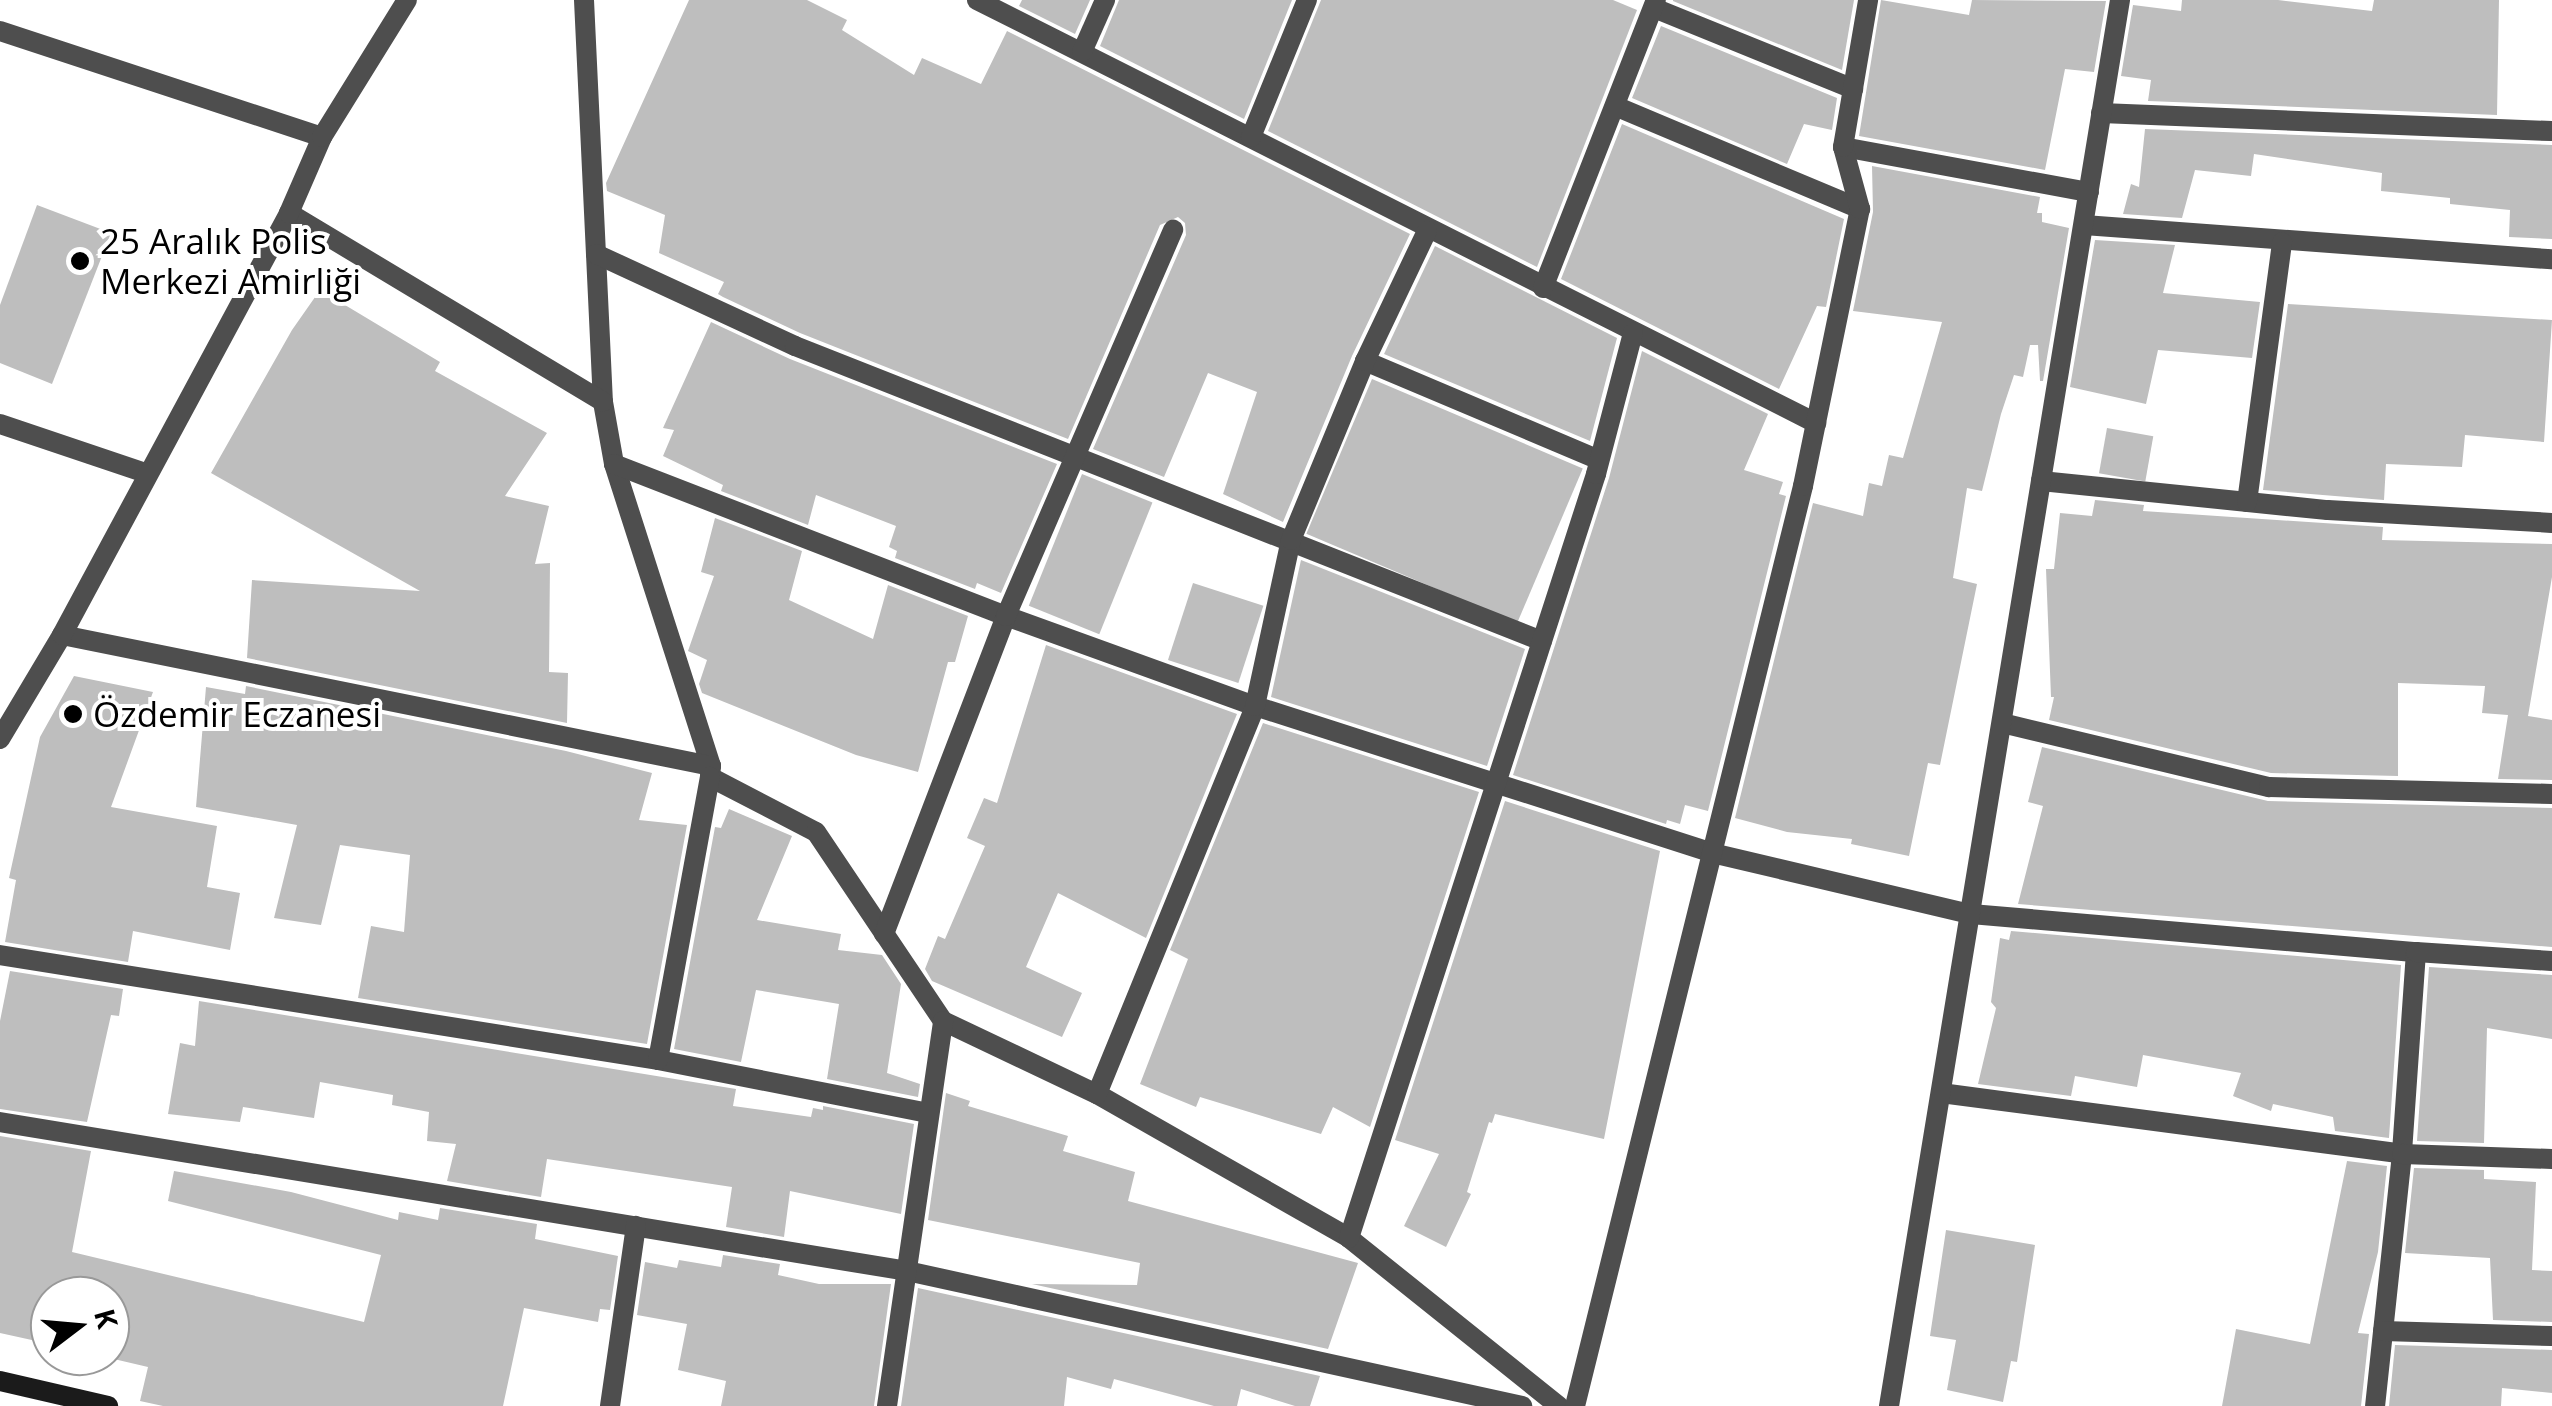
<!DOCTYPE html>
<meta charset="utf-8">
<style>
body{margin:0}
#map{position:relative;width:2552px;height:1406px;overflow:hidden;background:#fff;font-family:"Open Sans",sans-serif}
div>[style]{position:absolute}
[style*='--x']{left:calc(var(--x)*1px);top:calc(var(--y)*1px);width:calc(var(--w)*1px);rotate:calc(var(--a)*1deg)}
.building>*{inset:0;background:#bebebe;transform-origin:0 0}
.minor>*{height:20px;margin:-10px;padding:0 10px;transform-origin:10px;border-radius:10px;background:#4e4e4e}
.tertiary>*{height:20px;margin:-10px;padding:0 10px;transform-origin:10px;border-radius:10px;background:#4e4e4e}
.secondary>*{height:20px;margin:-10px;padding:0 10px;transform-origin:10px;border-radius:10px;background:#1b1b1b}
.dots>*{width:28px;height:28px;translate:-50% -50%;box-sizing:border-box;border:5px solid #fff;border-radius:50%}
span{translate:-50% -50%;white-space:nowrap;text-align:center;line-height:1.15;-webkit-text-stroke:8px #fff;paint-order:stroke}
.poi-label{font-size:35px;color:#000}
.left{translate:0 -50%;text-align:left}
.north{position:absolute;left:30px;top:1276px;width:100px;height:100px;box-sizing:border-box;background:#fff;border:2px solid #999;border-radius:50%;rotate:74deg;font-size:28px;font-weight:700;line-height:40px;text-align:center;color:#000}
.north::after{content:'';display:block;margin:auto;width:35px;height:45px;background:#000;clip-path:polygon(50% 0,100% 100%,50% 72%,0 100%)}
</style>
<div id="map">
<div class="building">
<div style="clip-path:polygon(689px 0,807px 0,847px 20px,842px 30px,914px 75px,922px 58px,981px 84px,1007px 31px,1410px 234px,1352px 356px,1283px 522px,1223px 494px,1257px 392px,1208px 373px,1164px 477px,1093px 449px,1186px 235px,1185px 223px,1178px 217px,1160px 225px,1068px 439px,800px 333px,723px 297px,718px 294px,724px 282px,659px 253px,665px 215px,607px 191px,606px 183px)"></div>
<div style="clip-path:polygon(1022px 0,1090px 0,1075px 34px,1019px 6px)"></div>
<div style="clip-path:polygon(1119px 0,1292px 0,1244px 119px,1100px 46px)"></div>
<div style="clip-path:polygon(1321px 0,1613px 0,1637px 10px,1537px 267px,1268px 131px)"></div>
<div style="clip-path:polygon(1673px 0,1854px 0,1842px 70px,1673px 1px)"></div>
<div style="clip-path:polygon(1881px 0,1969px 15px,1972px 0,2106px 1px,2094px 72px,2065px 69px,2045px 170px,1859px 136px)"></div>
<div style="clip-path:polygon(2182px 0,2278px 0,2372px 11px,2374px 0,2499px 0,2497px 115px,2148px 101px,2151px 80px,2121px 76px,2133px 5px,2181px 11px)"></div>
<div style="clip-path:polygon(1661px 26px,1837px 98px,1832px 130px,1804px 124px,1787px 164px,1632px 98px)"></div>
<div style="clip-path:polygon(1622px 124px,1844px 219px,1826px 307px,1817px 306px,1779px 389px,1561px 279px)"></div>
<div style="clip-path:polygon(2145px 129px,2552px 145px,2552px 239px,2509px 237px,2510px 210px,2450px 204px,2450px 198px,2381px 191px,2382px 173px,2254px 154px,2251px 176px,2195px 170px,2182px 218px,2123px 214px,2131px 184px,2139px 187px)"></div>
<div style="clip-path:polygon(1872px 166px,2040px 197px,2037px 213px,2042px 213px,2042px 222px,2069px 228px,2043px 381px,2040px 381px,2038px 345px,2030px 345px,2023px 377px,2014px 375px,2001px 414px,1982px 491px,1967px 488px,1953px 578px,1977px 584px,1940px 765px,1928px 763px,1909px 856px,1851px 844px,1852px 839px,1787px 832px,1735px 818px,1813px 503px,1863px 516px,1869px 483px,1882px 486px,1889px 455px,1903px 458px,1942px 322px,1853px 311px,1873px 212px)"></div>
<div style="clip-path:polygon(37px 205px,111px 233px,52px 384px,0 363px,0 305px)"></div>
<div style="clip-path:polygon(2095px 240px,2175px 245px,2163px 293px,2260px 302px,2252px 358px,2158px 350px,2146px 404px,2070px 387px)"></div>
<div style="clip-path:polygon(1435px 246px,1617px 338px,1590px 441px,1384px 354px)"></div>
<div style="clip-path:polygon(320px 290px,440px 362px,435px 371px,547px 433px,505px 496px,549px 506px,535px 564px,550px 563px,549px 672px,568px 673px,567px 723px,247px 658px,252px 580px,420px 591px,211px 473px,292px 330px)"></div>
<div style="clip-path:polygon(2288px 304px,2552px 320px,2544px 442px,2465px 435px,2462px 467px,2386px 464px,2384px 500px,2263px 490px)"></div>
<div style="clip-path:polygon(711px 322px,790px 359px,1057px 464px,1001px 593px,977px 583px,975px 589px,895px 558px,897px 551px,889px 547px,896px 526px,816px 495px,808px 525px,721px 491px,723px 485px,663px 456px,674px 430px,663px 428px)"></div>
<div style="clip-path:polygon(1642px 351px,1768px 414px,1744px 470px,1783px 482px,1779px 494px,1786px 496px,1708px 811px,1685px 805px,1680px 824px,1667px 820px,1666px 824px,1513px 775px,1609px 478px)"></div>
<div style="left:1372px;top:379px;width:229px;height:168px;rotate:23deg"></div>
<div style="left:2107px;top:428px;width:47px;height:46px;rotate:10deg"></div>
<div style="left:1082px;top:474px;width:76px;height:142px;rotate:22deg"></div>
<div style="clip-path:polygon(2095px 500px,2144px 505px,2143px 511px,2383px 527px,2382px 540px,2552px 544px,2552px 577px,2528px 716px,2552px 720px,2552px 780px,2498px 779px,2508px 715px,2482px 713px,2485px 686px,2398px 683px,2398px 776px,2271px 773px,2049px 720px,2054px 697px,2051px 697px,2046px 569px,2054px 569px,2060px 513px,2092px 516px)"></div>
<div style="clip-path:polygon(715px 518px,802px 551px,789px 600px,873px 639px,888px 585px,968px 616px,955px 662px,948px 662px,918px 772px,856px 755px,702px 693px,699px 684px,707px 660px,688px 651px,714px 576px,701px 572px)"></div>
<div style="clip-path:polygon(1301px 560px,1525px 649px,1487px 766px,1271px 697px)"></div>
<div style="left:1193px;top:583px;width:74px;height:81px;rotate:18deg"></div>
<div style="clip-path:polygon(1046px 645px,1237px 714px,1146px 938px,1058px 893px,1026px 967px,1082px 993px,1062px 1037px,932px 981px,925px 969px,938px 936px,945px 939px,985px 846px,967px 838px,984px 798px,997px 803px)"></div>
<div style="clip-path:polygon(74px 676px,153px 692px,111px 807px,217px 826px,207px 887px,240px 893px,230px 950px,133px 931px,128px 962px,5px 942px,16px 880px,9px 878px,40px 737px)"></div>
<div style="clip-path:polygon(246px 686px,566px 751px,652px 773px,639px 820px,687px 825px,647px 1044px,358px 998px,371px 926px,404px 932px,410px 855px,340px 845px,321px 925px,274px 918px,297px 825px,196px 807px,206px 687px,245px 694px)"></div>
<div style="clip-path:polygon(1263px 723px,1479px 792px,1370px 1127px,1333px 1107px,1321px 1134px,1200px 1097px,1196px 1107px,1140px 1084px,1188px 959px,1170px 950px)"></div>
<div style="clip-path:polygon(2042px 747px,2268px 801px,2552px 808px,2552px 947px,2018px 904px,2043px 806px,2028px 802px)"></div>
<div style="clip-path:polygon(1505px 801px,1660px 851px,1604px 1139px,1495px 1114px,1492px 1123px,1489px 1122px,1467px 1192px,1471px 1194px,1446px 1247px,1404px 1226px,1439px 1154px,1395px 1140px)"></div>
<div style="clip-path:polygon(729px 809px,792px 836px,757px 920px,841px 934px,838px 950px,882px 955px,901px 984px,887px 1073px,920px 1084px,918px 1097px,827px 1079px,839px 1004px,756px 990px,741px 1062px,674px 1049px,715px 827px,721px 828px)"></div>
<div style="clip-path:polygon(2011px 931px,2401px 965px,2389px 1138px,2335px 1131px,2333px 1117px,2273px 1104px,2271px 1111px,2233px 1096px,2241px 1073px,2143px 1055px,2137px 1087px,2075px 1076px,2071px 1096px,1978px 1084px,1996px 1008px,1991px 1002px,2000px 938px,2009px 940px)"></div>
<div style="clip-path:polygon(2429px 967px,2552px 975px,2552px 1039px,2487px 1028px,2484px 1143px,2417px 1141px)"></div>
<div style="clip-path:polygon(10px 971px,123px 989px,119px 1016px,111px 1015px,87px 1122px,0 1109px,0 1021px)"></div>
<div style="clip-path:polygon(199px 1001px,736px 1089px,733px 1106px,811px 1117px,813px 1108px,823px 1110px,823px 1106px,914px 1124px,901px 1214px,790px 1191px,784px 1237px,726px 1227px,732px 1187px,547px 1159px,541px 1197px,447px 1181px,456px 1144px,427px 1141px,429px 1112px,392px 1105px,393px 1095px,320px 1082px,314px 1118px,243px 1107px,240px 1122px,168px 1114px,180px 1043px,195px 1046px)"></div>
<div style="clip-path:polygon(946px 1093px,970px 1101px,968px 1106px,1068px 1136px,1063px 1151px,1135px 1172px,1128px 1201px,1358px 1263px,1328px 1349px,1032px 1284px,1137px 1285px,1140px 1263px,928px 1220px)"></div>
<div style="clip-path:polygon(0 1136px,91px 1151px,72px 1252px,364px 1322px,381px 1255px,168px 1201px,174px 1171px,291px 1192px,398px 1220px,399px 1212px,438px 1220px,440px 1208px,537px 1224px,535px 1239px,618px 1256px,610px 1310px,600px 1309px,598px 1322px,524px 1308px,503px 1406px,163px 1406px,140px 1401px,148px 1367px,101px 1356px,110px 1356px,110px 1296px,50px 1296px,50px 1344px,0 1333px)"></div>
<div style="clip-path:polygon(2347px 1161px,2387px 1166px,2378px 1252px,2358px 1333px,2369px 1334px,2361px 1406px,2222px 1406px,2236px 1329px,2310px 1344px)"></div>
<div style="clip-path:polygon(2414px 1168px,2484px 1170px,2484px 1179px,2536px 1182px,2532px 1270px,2552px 1271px,2552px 1322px,2493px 1320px,2490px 1258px,2405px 1253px)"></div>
<div style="clip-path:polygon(1946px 1230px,2035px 1245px,2017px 1362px,2011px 1361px,2003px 1402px,1947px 1390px,1956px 1340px,1930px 1336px)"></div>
<div style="clip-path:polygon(723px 1255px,780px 1264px,778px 1275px,819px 1284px,891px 1284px,874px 1406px,721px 1406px,726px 1381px,678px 1370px,687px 1324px,637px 1315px,645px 1262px,677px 1268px,679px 1260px,721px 1267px)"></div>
<div style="clip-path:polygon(918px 1288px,1320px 1376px,1310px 1406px,1295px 1406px,1241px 1389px,1237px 1406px,1214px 1406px,1114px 1379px,1111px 1389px,1067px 1377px,1064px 1406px,901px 1406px)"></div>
<div style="clip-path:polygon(2395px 1345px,2552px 1350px,2552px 1393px,2502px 1388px,2501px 1406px,2389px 1406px)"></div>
</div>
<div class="minor">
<div style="--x:584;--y:0;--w:402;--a:87.3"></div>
<div style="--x:603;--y:402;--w:63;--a:79.9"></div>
<div style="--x:614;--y:464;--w:317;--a:72.2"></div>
<div style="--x:711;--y:766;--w:11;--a:95"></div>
<div style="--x:710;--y:777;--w:119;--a:27.4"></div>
<div style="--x:816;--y:832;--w:228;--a:56.1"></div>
<div style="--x:943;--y:1021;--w:170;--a:25.4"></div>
<div style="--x:1097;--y:1094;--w:290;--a:29.7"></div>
<div style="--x:1349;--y:1238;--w:269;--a:38.7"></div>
<div style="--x:977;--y:0;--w:940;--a:26.76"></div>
<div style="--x:1654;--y:8;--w:215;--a:22.1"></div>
<div style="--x:0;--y:31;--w:339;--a:18.2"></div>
<div style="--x:1082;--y:52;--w:57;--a:-66.1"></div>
<div style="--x:1615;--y:106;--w:266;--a:22.8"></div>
<div style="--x:2101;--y:113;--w:451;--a:2.3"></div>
<div style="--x:1251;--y:137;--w:148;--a:-67.8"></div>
<div style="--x:1843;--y:147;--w:250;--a:10.4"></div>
<div style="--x:289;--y:213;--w:366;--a:31"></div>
<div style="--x:2084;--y:225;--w:469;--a:4.2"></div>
<div style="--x:596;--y:254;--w:219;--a:24.8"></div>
<div style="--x:795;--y:346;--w:803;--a:21.55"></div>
<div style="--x:1543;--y:288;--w:309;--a:-68.6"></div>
<div style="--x:1365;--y:361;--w:254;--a:22.9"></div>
<div style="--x:0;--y:424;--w:154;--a:18.6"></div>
<div style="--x:614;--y:464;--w:420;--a:21.2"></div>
<div style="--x:1006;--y:616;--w:265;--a:19.9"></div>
<div style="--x:1255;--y:706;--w:480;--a:17.8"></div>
<div style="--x:1712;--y:853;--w:266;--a:13.3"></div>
<div style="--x:1971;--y:914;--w:447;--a:4.9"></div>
<div style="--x:2416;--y:952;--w:202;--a:94"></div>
<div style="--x:2402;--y:1154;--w:253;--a:96.1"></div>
<div style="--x:2041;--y:481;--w:288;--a:5.8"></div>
<div style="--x:2328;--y:510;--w:224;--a:3.3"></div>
<div style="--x:2247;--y:502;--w:262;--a:-82.3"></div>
<div style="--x:62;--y:635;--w:662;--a:11.41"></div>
<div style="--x:2002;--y:723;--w:275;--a:13.5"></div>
<div style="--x:2269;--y:787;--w:283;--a:1.4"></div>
<div style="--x:884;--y:934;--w:341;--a:-69"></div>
<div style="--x:1006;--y:616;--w:421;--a:-66.6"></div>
<div style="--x:2416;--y:952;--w:136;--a:3.8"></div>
<div style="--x:0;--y:955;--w:666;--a:9.07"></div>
<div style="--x:658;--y:1060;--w:276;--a:11.1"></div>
<div style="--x:658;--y:1060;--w:288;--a:-79.6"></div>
<div style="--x:1941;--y:1093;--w:465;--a:7.5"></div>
<div style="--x:2402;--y:1154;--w:150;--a:1.9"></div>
<div style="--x:1097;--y:1094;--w:419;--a:-67.8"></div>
<div style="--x:1255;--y:706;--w:170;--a:-77.8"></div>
<div style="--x:1291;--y:540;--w:194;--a:-67.5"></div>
<div style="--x:1365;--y:361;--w:144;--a:-64.5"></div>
<div style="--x:0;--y:1122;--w:919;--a:9.33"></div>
<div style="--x:907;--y:1271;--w:630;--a:12.38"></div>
<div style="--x:1349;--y:1238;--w:803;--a:-72.08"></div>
<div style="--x:1596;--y:474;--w:146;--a:-75.3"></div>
<div style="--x:2383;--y:1331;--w:169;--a:1.7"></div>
<div style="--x:610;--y:1406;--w:182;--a:-81.8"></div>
<div style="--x:887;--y:1406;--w:389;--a:-81.7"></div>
<div style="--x:1575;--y:1406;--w:948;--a:-76.08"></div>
<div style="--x:1803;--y:486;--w:283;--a:-78.4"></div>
<div style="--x:1860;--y:209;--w:64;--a:-105.3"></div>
<div style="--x:1843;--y:147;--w:149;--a:-80.3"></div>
<div style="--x:1889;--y:1406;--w:1425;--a:-80.67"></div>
</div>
<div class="tertiary">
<div style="--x:0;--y:739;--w:121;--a:-59.2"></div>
<div style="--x:62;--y:635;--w:479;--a:-61.7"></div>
<div style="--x:289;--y:213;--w:83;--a:-66.5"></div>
<div style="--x:322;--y:137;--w:161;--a:-58.2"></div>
</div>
<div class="secondary">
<div style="--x:0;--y:1381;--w:111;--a:13"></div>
</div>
<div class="dots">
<div style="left:80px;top:261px;background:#000"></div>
<div style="left:73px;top:714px;background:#000"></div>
</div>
<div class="poi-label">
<span class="left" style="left:100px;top:261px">25 Aralık Polis<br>Merkezi Amirliği</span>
<span class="left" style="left:93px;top:714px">Özdemir Eczanesi</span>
</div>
<div class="north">K</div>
</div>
